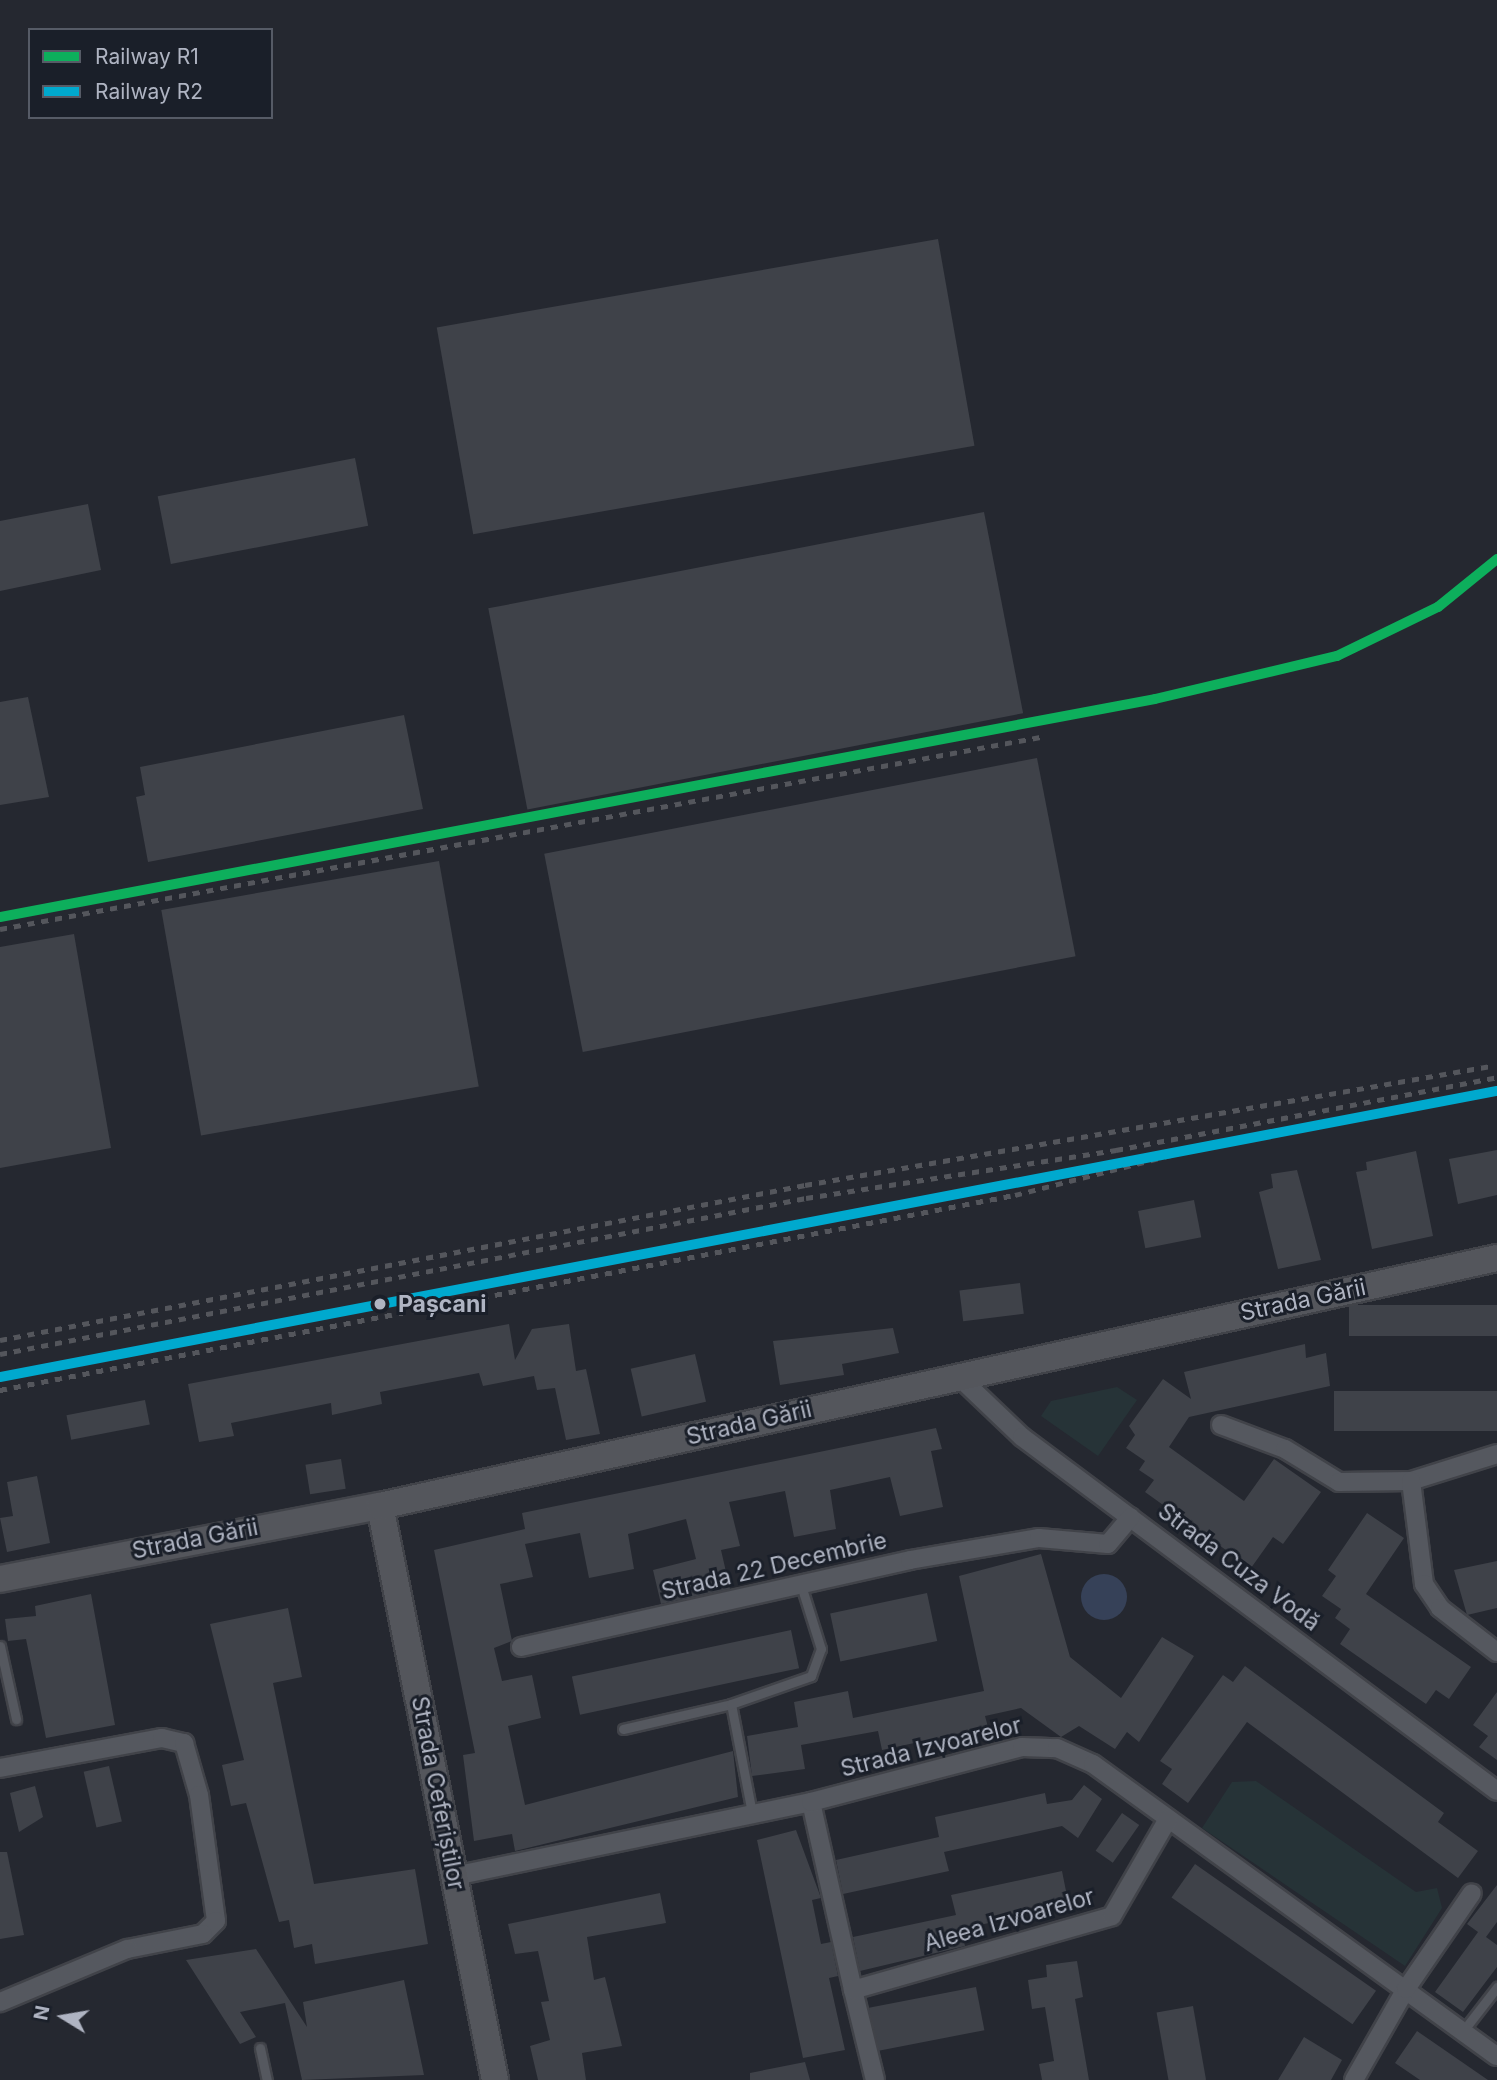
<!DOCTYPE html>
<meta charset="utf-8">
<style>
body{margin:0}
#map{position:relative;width:1497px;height:2080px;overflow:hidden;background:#252830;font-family:Inter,sans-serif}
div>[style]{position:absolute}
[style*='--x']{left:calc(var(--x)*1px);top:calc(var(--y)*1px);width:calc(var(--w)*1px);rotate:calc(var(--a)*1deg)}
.green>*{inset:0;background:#263337}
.water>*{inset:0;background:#364158}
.round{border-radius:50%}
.building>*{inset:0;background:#3f4249;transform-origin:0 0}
.roads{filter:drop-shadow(2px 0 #414349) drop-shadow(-2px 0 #414349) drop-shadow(0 2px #414349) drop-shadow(0 -2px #414349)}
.lane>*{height:9px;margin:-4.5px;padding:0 4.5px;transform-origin:4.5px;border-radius:4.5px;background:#55585f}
.street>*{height:18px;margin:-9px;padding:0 9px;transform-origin:9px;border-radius:9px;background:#55585f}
.secondary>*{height:26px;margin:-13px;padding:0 13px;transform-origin:13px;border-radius:13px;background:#54565c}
.rail>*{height:5px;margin-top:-2.5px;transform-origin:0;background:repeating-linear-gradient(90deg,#54565c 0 7px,transparent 0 14px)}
.rail-1>*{height:10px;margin:-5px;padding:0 5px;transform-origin:5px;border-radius:5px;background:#0daf5c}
.rail-2>*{height:10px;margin:-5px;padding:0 5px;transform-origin:5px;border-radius:5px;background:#00a9ce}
.dots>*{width:19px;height:19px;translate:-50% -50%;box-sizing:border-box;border:4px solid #1a1f29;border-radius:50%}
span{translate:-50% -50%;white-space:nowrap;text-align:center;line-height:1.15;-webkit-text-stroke:6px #1a1f29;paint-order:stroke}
.street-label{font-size:23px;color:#afb4c2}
.stop-label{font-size:23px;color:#afb4c2;font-weight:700}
.left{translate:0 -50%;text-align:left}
.legend{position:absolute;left:28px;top:28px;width:245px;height:91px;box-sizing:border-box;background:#1a1f29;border:2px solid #565b66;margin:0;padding:9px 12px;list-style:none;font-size:21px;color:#afb4c2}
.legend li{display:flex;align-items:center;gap:14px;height:35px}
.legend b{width:35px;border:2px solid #565b66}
.north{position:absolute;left:28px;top:1982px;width:70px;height:70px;-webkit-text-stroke:5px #1a1f29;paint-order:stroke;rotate:281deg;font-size:19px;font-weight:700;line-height:28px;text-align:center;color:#afb4c2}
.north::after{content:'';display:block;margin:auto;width:24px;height:32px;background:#afb4c2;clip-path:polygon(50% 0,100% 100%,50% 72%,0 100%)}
</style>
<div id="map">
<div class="green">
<div style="clip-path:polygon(1117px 1387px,1137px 1400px,1098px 1456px,1041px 1416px,1051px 1401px)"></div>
<div style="clip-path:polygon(1256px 1781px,1416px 1892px,1437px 1888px,1442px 1908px,1405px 1966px,1202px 1828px,1232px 1782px)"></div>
</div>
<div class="water">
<div class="round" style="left:1081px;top:1574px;width:46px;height:46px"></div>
</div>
<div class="building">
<div style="left:938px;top:239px;width:210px;height:509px;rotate:80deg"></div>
<div style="left:355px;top:458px;width:69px;height:201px;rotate:79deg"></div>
<div style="clip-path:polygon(88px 504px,101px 570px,0 591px,0 521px)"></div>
<div style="left:984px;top:512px;width:205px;height:505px;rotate:79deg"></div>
<div style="clip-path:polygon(28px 697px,49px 797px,0 805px,0 702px)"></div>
<div style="clip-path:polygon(404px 715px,423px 809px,148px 862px,136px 797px,145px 795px,140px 767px)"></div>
<div style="left:1037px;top:758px;width:202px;height:502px;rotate:79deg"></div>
<div style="left:439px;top:861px;width:229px;height:282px;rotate:80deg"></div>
<div style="clip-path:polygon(74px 934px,111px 1148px,0 1168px,0 947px)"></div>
<div style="clip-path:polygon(1497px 1150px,1497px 1195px,1458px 1204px,1449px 1159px)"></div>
<div style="clip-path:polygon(1416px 1151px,1433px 1236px,1372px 1249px,1356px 1172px,1367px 1170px,1366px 1162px)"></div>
<div style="clip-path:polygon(1297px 1170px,1321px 1260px,1278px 1269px,1259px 1192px,1273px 1188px,1271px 1174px)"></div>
<div style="left:1194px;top:1200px;width:38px;height:57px;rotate:79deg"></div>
<div style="left:1020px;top:1283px;width:31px;height:61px;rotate:83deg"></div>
<div style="left:1497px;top:1305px;width:31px;height:148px;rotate:90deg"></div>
<div style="clip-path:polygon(509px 1324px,515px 1360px,532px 1329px,569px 1324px,576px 1371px,586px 1369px,600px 1434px,566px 1440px,555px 1388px,537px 1390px,534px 1376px,483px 1386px,479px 1373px,380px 1392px,382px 1404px,332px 1415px,331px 1403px,231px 1423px,234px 1436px,199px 1442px,188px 1384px)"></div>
<div style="clip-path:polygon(893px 1328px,899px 1353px,842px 1364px,844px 1375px,780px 1385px,773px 1341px)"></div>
<div style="clip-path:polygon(1305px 1344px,1306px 1358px,1326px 1353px,1330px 1386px,1189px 1417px,1169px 1447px,1244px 1501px,1274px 1459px,1321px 1492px,1283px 1544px,1273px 1537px,1251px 1568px,1145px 1492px,1154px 1480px,1139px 1470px,1145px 1461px,1126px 1448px,1135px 1435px,1129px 1426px,1163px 1379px,1191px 1399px,1184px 1372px)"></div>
<div style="left:695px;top:1354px;width:49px;height:66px;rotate:77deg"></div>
<div style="left:1497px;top:1391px;width:40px;height:163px;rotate:90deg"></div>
<div style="left:145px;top:1400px;width:25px;height:80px;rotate:79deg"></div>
<div style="clip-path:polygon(936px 1428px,942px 1449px,931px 1451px,943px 1507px,900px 1516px,890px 1477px,830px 1490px,836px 1529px,794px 1537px,785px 1491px,729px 1502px,740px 1546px,721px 1550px,730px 1589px,661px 1604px,653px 1570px,696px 1559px,686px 1519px,628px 1534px,634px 1569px,589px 1578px,580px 1533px,525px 1544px,533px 1577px,500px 1584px,512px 1641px,494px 1648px,502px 1681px,532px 1675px,541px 1718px,508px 1726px,525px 1805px,733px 1751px,738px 1797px,515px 1851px,512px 1834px,474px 1841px,463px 1755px,475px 1753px,434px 1550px,525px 1529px,522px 1513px)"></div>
<div style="left:341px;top:1459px;width:30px;height:36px;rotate:81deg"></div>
<div style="clip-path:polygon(37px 1476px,50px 1543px,7px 1552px,0 1518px,13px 1516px,7px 1482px)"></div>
<div style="clip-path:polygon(1367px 1513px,1404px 1538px,1366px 1594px,1471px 1667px,1449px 1699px,1436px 1690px,1426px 1704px,1340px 1644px,1350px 1629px,1335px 1618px,1341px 1609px,1322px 1596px,1336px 1576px,1328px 1570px)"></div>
<div style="clip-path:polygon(1041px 1554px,1070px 1657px,1121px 1698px,1162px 1637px,1194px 1656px,1139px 1742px,1127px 1732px,1115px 1749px,1079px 1726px,1061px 1737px,1021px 1708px,985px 1716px,988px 1727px,882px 1750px,878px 1731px,801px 1745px,805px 1769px,752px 1776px,747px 1736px,798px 1727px,794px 1702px,848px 1691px,853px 1718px,984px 1691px,959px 1576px)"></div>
<div style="clip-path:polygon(1497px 1561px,1497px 1608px,1467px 1615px,1454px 1570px)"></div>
<div style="left:927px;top:1593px;width:49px;height:99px;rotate:78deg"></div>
<div style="clip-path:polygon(91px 1594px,115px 1725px,46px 1738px,26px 1639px,8px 1641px,5px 1619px,36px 1616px,35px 1606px)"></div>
<div style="clip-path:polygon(288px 1608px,302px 1677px,273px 1683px,314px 1884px,415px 1869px,428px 1944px,315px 1964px,312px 1944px,294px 1948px,289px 1920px,279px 1922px,246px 1803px,231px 1806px,222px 1765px,244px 1760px,210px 1624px)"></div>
<div style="left:791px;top:1630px;width:39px;height:224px;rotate:78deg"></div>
<div style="clip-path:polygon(1245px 1666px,1444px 1813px,1438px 1822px,1478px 1851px,1458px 1878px,1247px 1722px,1188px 1803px,1162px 1784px,1172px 1769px,1160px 1761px,1223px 1675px,1233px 1682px)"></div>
<div style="clip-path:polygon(1497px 1692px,1497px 1760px,1479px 1747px,1488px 1736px,1473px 1725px)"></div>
<div style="left:109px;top:1766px;width:57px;height:26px;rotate:77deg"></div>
<div style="clip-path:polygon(1084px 1785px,1102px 1799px,1078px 1838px,1062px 1826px,944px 1852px,949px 1871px,843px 1894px,836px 1860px,939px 1837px,935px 1817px,1045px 1793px,1047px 1804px,1072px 1800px)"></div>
<div style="clip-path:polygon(35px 1786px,43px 1817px,19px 1832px,10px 1793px)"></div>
<div style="left:1122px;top:1813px;width:21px;height:46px;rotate:35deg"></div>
<div style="clip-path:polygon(796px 1830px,821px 1898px,812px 1900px,821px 1944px,831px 1942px,838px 1976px,829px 1978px,845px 2050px,803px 2058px,757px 1840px)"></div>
<div style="clip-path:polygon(0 1852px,7px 1852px,24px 1935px,0 1939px)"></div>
<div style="left:1195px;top:1864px;width:221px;height:41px;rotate:35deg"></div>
<div style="clip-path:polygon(1062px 1871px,1069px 1906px,961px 1929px,965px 1946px,860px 1971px,853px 1937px,956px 1915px,951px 1895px)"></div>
<div style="clip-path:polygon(1497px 1885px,1497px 1922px,1486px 1937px,1497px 1945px,1497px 1967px,1463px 2012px,1435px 1992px,1478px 1932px,1467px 1924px)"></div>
<div style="clip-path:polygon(660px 1893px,666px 1923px,587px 1937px,594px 1980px,605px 1977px,622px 2046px,582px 2053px,586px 2080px,538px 2080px,530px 2046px,550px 2040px,541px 2002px,549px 2001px,538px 1951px,515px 1954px,508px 1924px)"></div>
<div style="clip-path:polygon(256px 1949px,307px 2027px,303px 2002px,404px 1980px,424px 2075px,302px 2080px,285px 2003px,240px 2012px,256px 2037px,240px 2044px,186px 1960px)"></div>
<div style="clip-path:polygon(1077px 1961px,1083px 1997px,1075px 1999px,1089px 2080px,1042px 2080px,1039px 2064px,1054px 2061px,1045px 2007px,1032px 2009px,1028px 1980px,1047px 1977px,1046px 1965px)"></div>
<div style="left:976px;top:1987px;width:44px;height:109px;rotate:79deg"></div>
<div style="left:1193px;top:2006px;width:75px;height:37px;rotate:80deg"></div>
<div style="clip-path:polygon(1417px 2031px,1488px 2080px,1420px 2080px,1395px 2063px)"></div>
<div style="clip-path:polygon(1304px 2037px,1342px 2060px,1331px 2080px,1278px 2080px)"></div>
<div style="clip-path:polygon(805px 2062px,810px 2080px,750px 2080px,750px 2073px)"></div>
</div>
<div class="roads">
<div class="lane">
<div style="--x:0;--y:1646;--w:75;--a:77.6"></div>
<div style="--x:731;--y:1704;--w:111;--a:79.1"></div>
<div style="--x:623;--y:1729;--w:111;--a:-13"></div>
<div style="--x:731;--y:1704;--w:85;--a:-19.3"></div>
<div style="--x:811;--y:1676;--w:29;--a:-70"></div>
<div style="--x:821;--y:1649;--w:67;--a:-107.4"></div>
<div style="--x:1463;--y:2031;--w:56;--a:-52.3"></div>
<div style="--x:260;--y:2048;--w:33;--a:78"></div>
</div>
<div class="street">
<div style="--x:958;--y:1376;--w:88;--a:43.6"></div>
<div style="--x:1022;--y:1437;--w:592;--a:36.7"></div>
<div style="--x:1221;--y:1425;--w:68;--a:20.6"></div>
<div style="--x:1285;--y:1449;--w:63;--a:31.4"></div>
<div style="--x:1339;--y:1482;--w:72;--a:-0.8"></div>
<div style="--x:1411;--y:1481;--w:90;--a:-17.4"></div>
<div style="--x:1411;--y:1481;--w:104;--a:82.8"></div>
<div style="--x:1424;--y:1584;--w:29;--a:56"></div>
<div style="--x:1440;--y:1608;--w:72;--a:37.7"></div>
<div style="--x:521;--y:1647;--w:399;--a:-12.6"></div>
<div style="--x:910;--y:1560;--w:131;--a:-9.7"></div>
<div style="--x:1039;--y:1538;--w:69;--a:5"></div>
<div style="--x:1108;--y:1544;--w:35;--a:-50"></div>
<div style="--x:0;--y:1768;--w:165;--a:-10.5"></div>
<div style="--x:162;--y:1738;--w:23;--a:13"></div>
<div style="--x:184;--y:1743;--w:54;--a:73.9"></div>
<div style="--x:199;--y:1795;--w:127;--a:82.3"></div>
<div style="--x:216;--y:1921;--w:18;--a:135"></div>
<div style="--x:203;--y:1934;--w:77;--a:168.8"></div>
<div style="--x:127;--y:1949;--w:138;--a:157.3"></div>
<div style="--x:811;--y:1802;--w:193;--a:77.4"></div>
<div style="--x:454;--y:1876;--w:365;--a:-11.7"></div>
<div style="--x:811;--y:1802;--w:218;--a:-14.6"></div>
<div style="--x:1022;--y:1747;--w:35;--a:2"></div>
<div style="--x:1057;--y:1748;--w:39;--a:24"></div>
<div style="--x:1093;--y:1764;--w:498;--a:35.9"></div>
<div style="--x:875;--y:2080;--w:93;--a:-103.7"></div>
<div style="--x:853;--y:1990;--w:269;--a:-15.9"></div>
<div style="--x:1112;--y:1916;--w:112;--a:-60"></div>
<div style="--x:1354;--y:2080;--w:105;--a:-60.3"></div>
<div style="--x:1406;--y:1989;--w:116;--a:-55.5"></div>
</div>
<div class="secondary">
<div style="--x:380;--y:1506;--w:585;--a:78.67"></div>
<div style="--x:0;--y:1579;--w:387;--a:-10.9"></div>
<div style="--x:380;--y:1506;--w:1144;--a:-12.52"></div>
</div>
</div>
<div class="rail">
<div style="--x:0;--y:917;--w:1175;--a:-10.69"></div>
<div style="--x:1155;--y:699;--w:187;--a:-13.3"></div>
<div style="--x:1337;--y:656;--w:112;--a:-25.9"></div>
<div style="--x:1438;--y:607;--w:76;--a:-39.1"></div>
<div style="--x:0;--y:929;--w:1058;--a:-10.46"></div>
<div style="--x:1219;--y:1145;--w:283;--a:-11"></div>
<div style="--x:0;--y:1340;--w:820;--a:-10.9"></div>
<div style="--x:805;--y:1185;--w:696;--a:-9.84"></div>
<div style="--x:0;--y:1354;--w:821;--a:-10.95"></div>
<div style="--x:806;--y:1198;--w:314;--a:-8.8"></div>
<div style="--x:1116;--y:1150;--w:388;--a:-10.8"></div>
<div style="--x:0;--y:1390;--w:1034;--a:-10.88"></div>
<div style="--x:1015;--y:1195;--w:172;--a:-14.4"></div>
</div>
<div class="rail-1">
<div style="--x:0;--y:917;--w:1175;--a:-10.69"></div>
<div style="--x:1155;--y:699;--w:187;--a:-13.3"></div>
<div style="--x:1337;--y:656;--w:112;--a:-25.9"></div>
<div style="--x:1438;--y:607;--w:76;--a:-39.1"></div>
</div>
<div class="rail-2">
<div style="--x:0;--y:1377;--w:1524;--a:-10.82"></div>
</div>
<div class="dots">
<div style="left:380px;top:1304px;background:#afb4c2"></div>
</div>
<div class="street-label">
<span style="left:1303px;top:1300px;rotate:-12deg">Strada Gării</span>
<span style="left:749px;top:1423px;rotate:-13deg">Strada Gării</span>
<span style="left:195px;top:1539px;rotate:-11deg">Strada Gării</span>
<span style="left:774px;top:1566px;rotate:-13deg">Strada 22 Decembrie</span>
<span style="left:1239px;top:1567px;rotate:37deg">Strada Cuza Vodă</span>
<span style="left:931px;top:1747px;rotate:-14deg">Strada Izvoarelor</span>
<span style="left:438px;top:1793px;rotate:79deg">Strada Ceferiștilor</span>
<span style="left:1009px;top:1920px;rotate:-16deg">Aleea Izvoarelor</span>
</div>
<div class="stop-label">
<span class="left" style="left:398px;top:1304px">Pașcani</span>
</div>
<ul class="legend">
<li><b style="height:9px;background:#0daf5c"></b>Railway R1</li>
<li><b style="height:9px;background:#00a9ce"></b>Railway R2</li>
</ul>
<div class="north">N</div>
</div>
